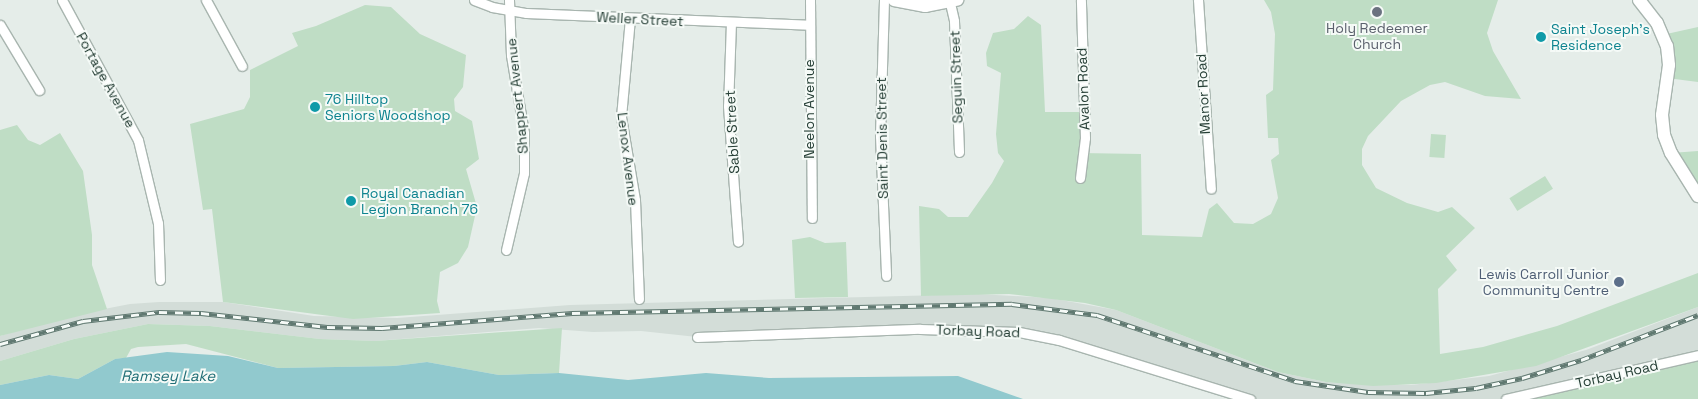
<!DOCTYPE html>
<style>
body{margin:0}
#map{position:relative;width:1698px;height:399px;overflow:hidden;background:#e5ede9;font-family:"Space Grotesk",sans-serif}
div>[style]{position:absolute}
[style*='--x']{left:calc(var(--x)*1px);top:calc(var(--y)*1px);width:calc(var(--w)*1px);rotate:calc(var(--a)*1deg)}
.built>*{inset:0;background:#d3ddd8}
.green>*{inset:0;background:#bfddc5;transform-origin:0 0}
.water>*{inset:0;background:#91c9ce}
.roads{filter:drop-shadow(1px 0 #a8b5af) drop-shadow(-1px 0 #a8b5af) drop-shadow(0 1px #a8b5af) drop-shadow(0 -1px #a8b5af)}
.street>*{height:9px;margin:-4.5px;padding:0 4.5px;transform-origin:4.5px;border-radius:4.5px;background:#fff}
.secondary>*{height:12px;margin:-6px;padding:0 6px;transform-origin:6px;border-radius:6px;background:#fff}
.rail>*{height:4.5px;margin-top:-2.25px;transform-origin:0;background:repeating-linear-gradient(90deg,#f5faf7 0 8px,#607971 0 16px);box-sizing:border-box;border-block:1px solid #607971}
.dots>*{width:14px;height:14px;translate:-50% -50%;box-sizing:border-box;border:2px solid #f5faf7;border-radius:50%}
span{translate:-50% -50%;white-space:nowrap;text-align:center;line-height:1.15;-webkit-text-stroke:4px #f5faf7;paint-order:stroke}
.street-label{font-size:14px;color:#253e35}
.worship-label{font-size:14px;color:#5b616d}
.culture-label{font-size:14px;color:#0d838f}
.left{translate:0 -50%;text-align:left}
.service-label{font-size:14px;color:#4e5e75}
.right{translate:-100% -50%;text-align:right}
.water-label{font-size:15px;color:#226f77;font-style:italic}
</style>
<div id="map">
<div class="built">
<div style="clip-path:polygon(978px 294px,1050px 298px,1116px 310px,1278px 372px,1326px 382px,1411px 385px,1489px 376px,1586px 350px,1698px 307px,1698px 354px,1504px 399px,1254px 399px,1019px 332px,697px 337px,641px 331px,593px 332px,539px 328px,375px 341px,320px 339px,210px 326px,148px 324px,74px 339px,0 361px,0 336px,63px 317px,130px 304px,159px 302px,223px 302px,314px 316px,397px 318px,570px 305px)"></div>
</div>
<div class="green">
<div style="clip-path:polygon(1264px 0,1498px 0,1487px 33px,1493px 51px,1521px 99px,1485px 96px,1445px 82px,1430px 85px,1401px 101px,1368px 136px,1362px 149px,1362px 165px,1376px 188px,1407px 203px,1438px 212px,1452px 207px,1475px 228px,1446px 256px,1457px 270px,1438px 289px,1440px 354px,1483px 347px,1557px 326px,1698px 273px,1698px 307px,1536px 366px,1436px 383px,1373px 386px,1326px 382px,1278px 372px,1116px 310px,1085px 303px,1009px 294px,921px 296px,919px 206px,939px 209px,948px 217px,968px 217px,992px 183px,1004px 161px,998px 153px,996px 134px,1001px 73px,987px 66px,986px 53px,993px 33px,1014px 29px,1028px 16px,1041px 25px,1045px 112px,1083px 112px,1080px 153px,1141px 154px,1142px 235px,1202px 237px,1209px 209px,1217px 203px,1234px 223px,1253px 224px,1271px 214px,1278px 198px,1271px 160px,1279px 154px,1278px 138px,1268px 138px,1266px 95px,1273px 90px,1275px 34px,1271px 12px)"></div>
<div style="clip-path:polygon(365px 5px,391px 7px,420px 34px,466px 55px,463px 87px,454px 99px,455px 111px,472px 121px,479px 159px,466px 169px,477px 207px,468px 247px,458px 263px,440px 272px,437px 301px,440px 313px,353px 319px,223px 302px,212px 209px,203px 210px,190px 124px,244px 109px,250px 97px,250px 70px,298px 46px,292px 33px,316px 26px)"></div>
<div style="clip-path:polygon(1698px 27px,1698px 82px,1667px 78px,1662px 35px)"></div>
<div style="clip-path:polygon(17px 125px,28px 140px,40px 145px,60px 133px,83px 171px,92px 235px,92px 265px,107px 309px,0 336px,0 130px)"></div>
<div style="left:1431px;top:134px;width:15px;height:23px;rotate:4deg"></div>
<div style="clip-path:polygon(1698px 151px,1698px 197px,1671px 153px)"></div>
<div style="left:1545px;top:176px;width:15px;height:42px;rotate:58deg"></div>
<div style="clip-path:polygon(810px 237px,825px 243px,846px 242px,848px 297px,795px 298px,792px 240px)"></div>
<div style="clip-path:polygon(148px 324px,210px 326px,320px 339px,375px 341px,562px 328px,559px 373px,499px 375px,427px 362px,394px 366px,278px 368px,186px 344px,138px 347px,131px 349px,126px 358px,115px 359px,78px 379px,49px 375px,0 385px,0 361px,74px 339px)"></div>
<div style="clip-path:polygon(1698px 354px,1698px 399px,1504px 399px)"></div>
</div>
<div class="water">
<div style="clip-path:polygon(167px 352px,228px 356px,278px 368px,394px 366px,427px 362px,499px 375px,559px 373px,628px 380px,706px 373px,769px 378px,958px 376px,1023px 399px,0 399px,0 385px,49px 375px,78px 379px,115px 359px)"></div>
</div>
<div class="roads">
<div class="street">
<div style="--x:62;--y:0;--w:159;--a:61.5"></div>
<div style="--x:138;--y:140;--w:85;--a:76.5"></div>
<div style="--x:158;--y:223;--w:57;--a:88"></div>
<div style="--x:206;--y:0;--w:75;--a:61.4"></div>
<div style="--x:474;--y:0;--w:19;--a:21"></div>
<div style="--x:492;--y:7;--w:35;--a:10"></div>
<div style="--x:526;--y:13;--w:283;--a:2.4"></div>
<div style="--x:810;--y:0;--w:218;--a:89.5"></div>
<div style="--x:884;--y:0;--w:136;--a:91.7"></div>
<div style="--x:880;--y:136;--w:140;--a:87.5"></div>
<div style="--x:1198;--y:0;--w:189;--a:86.1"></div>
<div style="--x:950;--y:3;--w:18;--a:77"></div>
<div style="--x:954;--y:21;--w:131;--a:87.8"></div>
<div style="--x:630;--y:18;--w:99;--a:95.2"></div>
<div style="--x:621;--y:117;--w:84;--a:80.4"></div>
<div style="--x:635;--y:200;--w:99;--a:87.7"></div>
<div style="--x:731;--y:22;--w:84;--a:92"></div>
<div style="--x:728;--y:106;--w:136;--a:85.8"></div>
<div style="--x:0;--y:25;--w:76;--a:59"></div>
<div style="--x:1080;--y:178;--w:40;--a:-82.9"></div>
<div style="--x:1085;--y:138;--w:138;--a:-91.7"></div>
<div style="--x:506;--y:250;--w:79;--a:-76.8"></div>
<div style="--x:524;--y:173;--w:40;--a:-90"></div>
<div style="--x:524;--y:133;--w:79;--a:-99.5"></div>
<div style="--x:511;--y:55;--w:55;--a:-92.1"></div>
<div style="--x:697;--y:337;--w:223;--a:-2.1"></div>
<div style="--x:920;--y:329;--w:99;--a:1.7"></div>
<div style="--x:1019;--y:332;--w:41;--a:11.3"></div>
<div style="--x:1059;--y:340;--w:200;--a:17.2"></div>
<div style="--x:1506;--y:399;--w:197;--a:-12.9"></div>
</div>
<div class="secondary">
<div style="--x:894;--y:0;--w:32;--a:11"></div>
<div style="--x:925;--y:6;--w:33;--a:-11"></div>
<div style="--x:1639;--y:0;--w:29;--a:52"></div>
<div style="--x:1657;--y:23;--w:25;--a:67"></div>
<div style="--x:1667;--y:46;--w:19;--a:84"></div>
<div style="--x:1669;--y:65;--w:50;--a:98"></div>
<div style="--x:1662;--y:115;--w:20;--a:84"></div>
<div style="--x:1664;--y:135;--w:19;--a:69"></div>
<div style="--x:1671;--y:153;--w:51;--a:57.9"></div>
</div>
</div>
<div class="rail">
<div style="--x:0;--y:344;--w:86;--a:-15.5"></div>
<div style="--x:83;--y:321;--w:77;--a:-6.8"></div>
<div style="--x:159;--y:312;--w:42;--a:1.4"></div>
<div style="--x:201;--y:313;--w:127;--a:6.3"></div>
<div style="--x:327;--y:327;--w:55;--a:1"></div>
<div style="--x:382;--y:328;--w:191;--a:-4.5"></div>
<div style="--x:572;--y:313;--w:440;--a:-1.2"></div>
<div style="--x:1012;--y:304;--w:86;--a:7.4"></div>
<div style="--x:1097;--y:315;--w:209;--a:18.4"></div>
<div style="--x:1295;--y:381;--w:74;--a:8.6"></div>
<div style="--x:1368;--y:392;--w:58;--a:1"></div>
<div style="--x:1426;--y:393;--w:50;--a:-5.7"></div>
<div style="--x:1476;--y:388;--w:47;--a:-12.3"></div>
<div style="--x:1522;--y:378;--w:62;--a:-17"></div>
<div style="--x:1581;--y:360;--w:125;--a:-21"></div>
</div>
<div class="dots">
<div style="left:1377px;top:12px;background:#6b7280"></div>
<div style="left:1541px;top:37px;background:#0f9aa8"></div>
<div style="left:315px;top:107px;background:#0f9aa8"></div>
<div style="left:351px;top:201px;background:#0f9aa8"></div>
<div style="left:1619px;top:282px;background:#5c6f8a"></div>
</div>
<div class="street-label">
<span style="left:640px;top:19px;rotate:3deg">Weller Street</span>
<span style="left:956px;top:77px;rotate:-92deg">Seguin Street</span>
<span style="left:106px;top:80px;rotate:61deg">Portage Avenue</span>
<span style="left:1083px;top:89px;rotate:-92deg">Avalon Road</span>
<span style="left:1203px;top:94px;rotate:-93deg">Manor Road</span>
<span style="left:517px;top:96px;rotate:-96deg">Shappert Avenue</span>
<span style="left:809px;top:109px;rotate:-90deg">Neelon Avenue</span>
<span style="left:732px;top:132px;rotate:-93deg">Sable Street</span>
<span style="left:882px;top:138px;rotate:-91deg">Saint Denis Street</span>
<span style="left:628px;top:159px;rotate:83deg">Lenox Avenue</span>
<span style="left:978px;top:331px;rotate:2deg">Torbay Road</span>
<span style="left:1617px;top:374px;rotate:-13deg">Torbay Road</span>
</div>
<div class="worship-label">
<span style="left:1377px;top:36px">Holy Redeemer<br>Church</span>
</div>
<div class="culture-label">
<span class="left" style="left:1551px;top:37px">Saint Joseph's<br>Residence</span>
<span class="left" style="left:325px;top:107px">76 Hilltop<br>Seniors Woodshop</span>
<span class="left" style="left:361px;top:201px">Royal Canadian<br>Legion Branch 76</span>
</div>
<div class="service-label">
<span class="right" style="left:1609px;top:282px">Lewis Carroll Junior<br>Community Centre</span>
</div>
<div class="water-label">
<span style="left:168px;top:376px">Ramsey Lake</span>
</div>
</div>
